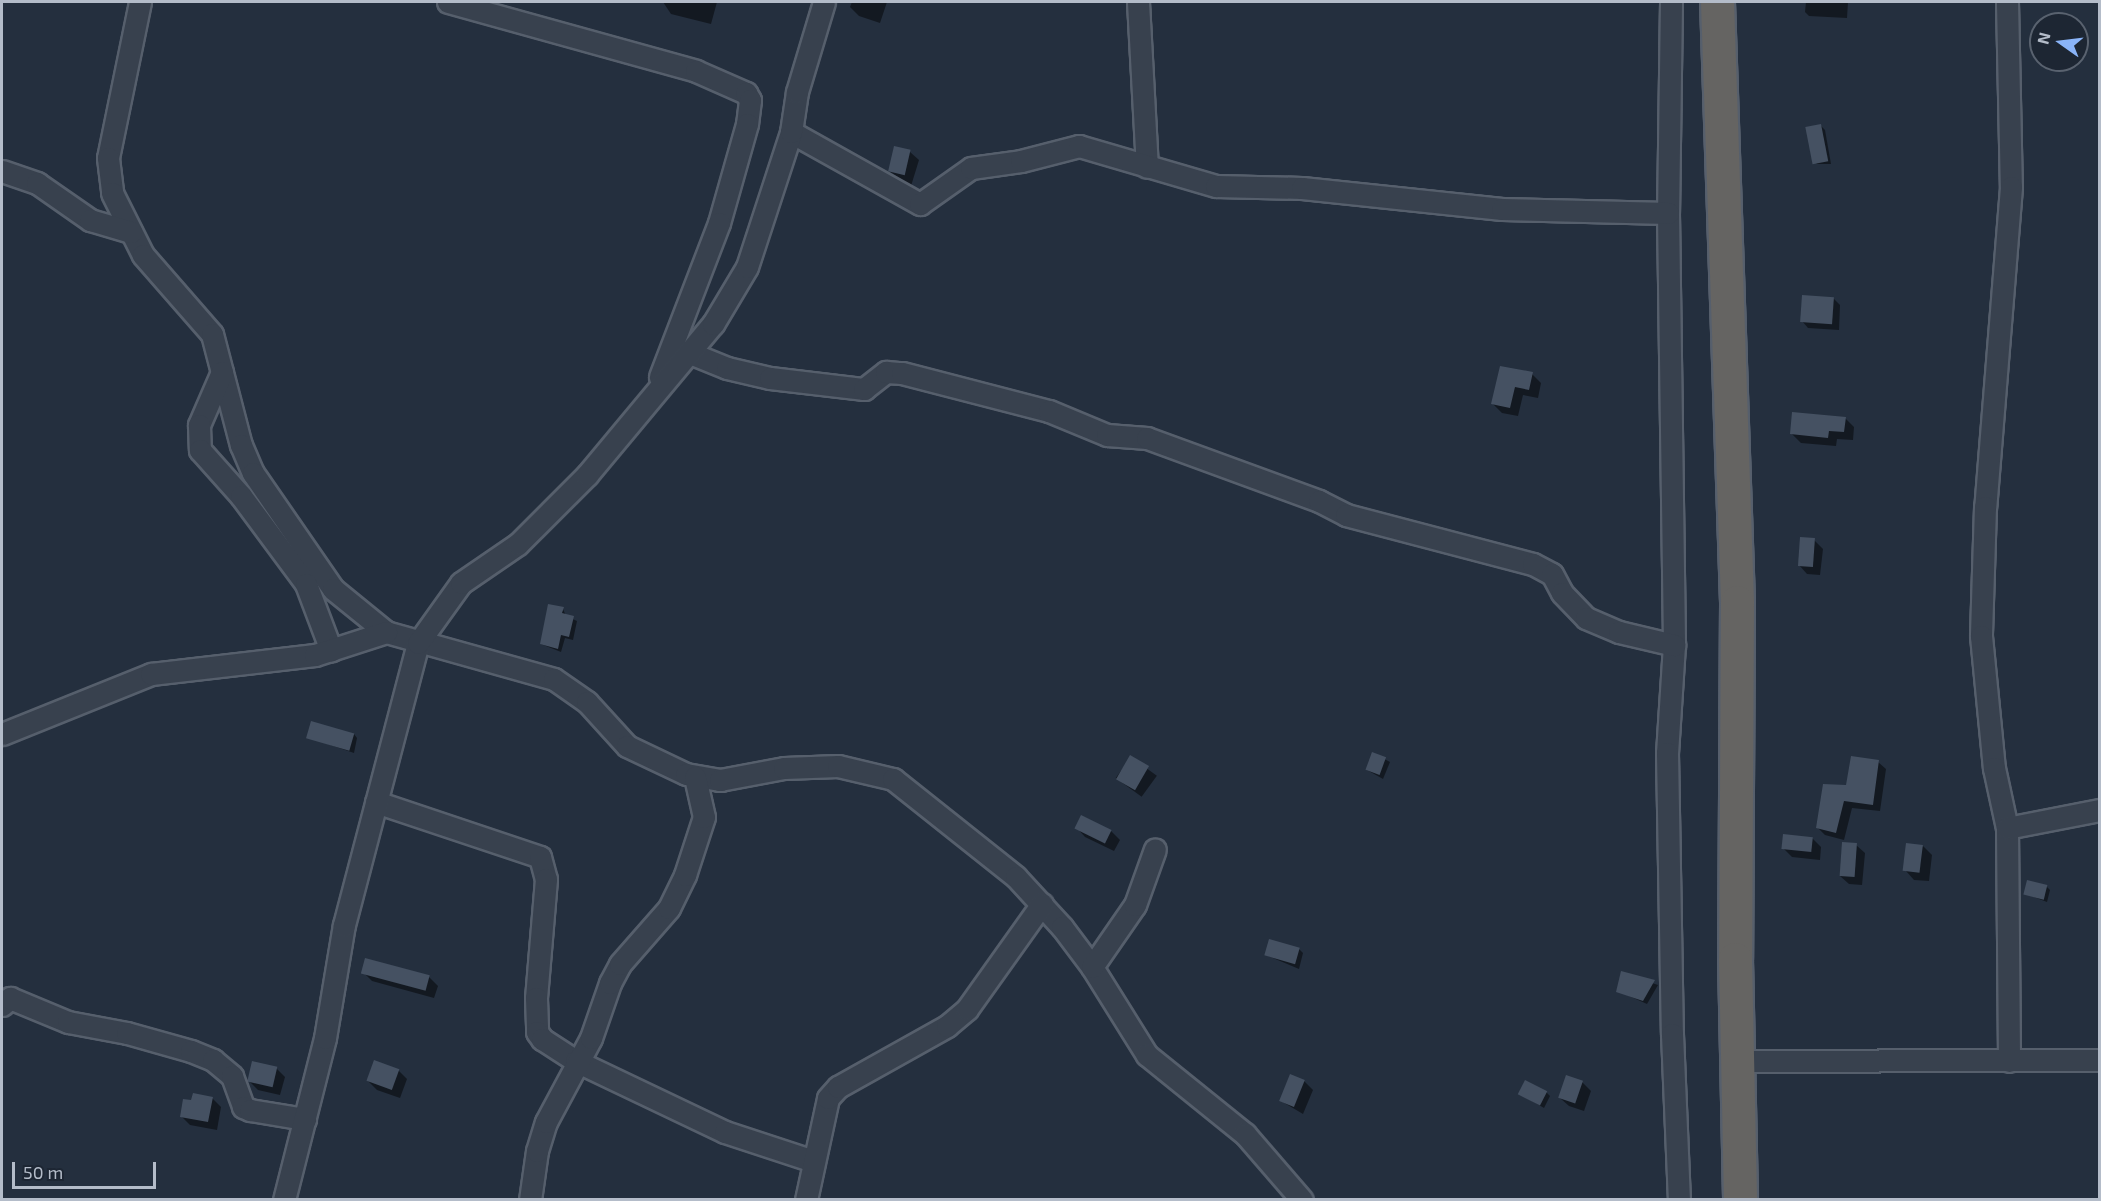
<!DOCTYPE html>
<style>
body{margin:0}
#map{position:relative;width:2101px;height:1201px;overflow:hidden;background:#242f3e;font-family:"Exo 2",sans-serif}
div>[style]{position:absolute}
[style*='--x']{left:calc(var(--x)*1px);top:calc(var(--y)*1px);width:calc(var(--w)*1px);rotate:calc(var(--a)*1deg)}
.shadow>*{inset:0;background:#0007;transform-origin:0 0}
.building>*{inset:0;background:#455162;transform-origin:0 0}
.roads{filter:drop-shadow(2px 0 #565f6c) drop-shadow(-2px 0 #565f6c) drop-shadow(0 2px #565f6c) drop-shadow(0 -2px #565f6c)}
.minor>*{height:21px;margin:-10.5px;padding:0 10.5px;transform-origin:10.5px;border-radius:10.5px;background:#38414e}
.trunk>*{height:33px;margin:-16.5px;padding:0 16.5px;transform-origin:16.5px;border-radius:16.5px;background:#656462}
span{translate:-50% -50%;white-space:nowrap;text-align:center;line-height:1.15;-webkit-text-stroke:4.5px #1d2633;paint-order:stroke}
.frame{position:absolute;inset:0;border:3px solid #b4bcc9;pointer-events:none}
.north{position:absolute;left:2029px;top:12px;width:60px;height:60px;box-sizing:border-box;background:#1d2633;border:2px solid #59626f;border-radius:50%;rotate:284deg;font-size:16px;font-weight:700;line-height:24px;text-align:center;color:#b4bcc9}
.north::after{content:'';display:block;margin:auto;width:21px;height:27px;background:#8ab4f8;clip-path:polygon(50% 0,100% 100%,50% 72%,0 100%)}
.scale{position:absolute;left:12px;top:1162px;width:144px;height:27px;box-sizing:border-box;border:3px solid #b4bcc9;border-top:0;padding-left:8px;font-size:18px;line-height:21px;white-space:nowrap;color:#b4bcc9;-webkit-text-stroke:4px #1d2633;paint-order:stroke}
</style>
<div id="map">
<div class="shadow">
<div style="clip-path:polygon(663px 2px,717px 2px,711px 24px,671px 14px)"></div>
<div style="clip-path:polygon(852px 2px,887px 2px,880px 23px,859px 16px,850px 7px)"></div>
<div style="clip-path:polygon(1806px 2px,1848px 2px,1847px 18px,1809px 16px,1805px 12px)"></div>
<div style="clip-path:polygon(1821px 126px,1825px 130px,1831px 164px,1817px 164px,1813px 160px)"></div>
<div style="clip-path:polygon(910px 152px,919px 160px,911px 186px,889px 171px)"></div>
<div style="clip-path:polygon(1833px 298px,1840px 305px,1839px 330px,1808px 328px,1802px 321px)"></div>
<div style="clip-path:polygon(1532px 374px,1541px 383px,1538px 398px,1523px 395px,1518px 416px,1502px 413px,1493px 404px)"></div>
<div style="clip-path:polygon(1845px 418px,1854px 427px,1853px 440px,1837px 439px,1836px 446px,1801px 443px,1792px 434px)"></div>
<div style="clip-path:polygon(1814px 540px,1823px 549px,1820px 575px,1807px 574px,1799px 565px)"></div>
<div style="clip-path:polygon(563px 609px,566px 616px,577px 621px,573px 640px,565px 638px,561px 652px,541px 644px)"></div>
<div style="clip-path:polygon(354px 734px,357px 738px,354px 753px,307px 737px)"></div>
<div style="clip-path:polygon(1373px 753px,1390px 762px,1383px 779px,1367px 770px)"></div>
<div style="left:1131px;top:757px;width:32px;height:26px;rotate:36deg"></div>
<div style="clip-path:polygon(1878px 762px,1886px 769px,1880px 811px,1852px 808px,1844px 840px,1825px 835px,1818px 828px,1848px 786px)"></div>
<div style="clip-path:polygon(1077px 828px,1111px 831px,1120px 840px,1114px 851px,1085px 837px)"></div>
<div style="clip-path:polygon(1812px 838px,1821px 847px,1820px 860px,1792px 857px,1784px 849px)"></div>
<div style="clip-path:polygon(1856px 845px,1865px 853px,1862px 885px,1849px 884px,1840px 876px)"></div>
<div style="clip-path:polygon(1923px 846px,1932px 855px,1929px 881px,1914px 880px,1906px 871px)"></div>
<div style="clip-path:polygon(2046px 886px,2050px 890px,2047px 902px,2026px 894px)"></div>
<div style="clip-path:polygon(1299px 949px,1303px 953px,1299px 969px,1266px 955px)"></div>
<div style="clip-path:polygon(363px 972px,429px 977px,438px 986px,434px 998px,372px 981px)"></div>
<div style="clip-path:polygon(1622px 973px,1658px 985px,1647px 1004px,1618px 991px)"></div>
<div style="clip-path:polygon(276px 1068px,285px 1077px,280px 1095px,258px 1090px,249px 1081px)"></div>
<div style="clip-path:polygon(398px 1070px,407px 1079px,400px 1098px,377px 1090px,368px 1081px)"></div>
<div style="clip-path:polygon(1304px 1081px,1313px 1090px,1303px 1114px,1281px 1101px)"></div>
<div style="clip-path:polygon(1582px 1082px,1591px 1091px,1584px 1111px,1569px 1106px,1560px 1098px)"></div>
<div style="clip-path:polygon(1546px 1092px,1550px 1096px,1544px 1108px,1520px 1094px)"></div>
<div style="clip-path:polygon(212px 1098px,221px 1107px,217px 1130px,190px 1125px,181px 1116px,192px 1102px)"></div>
</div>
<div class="building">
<div style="left:1821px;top:124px;width:38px;height:16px;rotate:79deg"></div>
<div style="left:894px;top:146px;width:17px;height:26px;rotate:13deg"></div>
<div style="left:1802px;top:295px;width:32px;height:27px;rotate:4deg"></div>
<div style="clip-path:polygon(1500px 366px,1533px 372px,1529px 390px,1515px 387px,1510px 408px,1491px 404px)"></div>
<div style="clip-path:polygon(1792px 412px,1846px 417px,1844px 432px,1829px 431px,1828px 438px,1790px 434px)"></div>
<div style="left:1800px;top:537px;width:15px;height:29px;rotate:4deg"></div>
<div style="clip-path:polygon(548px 604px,564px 607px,562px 613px,574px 616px,569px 637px,561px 635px,558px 649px,540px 644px)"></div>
<div style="left:311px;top:721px;width:45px;height:18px;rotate:16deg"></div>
<div style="left:1372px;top:752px;width:15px;height:19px;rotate:20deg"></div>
<div style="left:1130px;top:755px;width:22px;height:28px;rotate:30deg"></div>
<div style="clip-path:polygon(1851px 756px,1879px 760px,1873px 805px,1844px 801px,1836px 833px,1816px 828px,1823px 784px,1846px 785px)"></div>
<div style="left:1081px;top:815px;width:34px;height:15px;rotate:26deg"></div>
<div style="left:1783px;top:834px;width:30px;height:15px;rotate:6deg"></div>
<div style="left:1842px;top:842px;width:15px;height:34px;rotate:4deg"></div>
<div style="left:1906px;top:843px;width:17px;height:28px;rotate:7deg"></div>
<div style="left:2027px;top:880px;width:21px;height:15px;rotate:14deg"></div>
<div style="left:1269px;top:939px;width:32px;height:17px;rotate:16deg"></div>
<div style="left:365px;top:958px;width:67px;height:16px;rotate:15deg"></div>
<div style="clip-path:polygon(1621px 971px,1655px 980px,1643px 1001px,1616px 992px)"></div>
<div style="left:374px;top:1060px;width:27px;height:22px;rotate:20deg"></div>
<div style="left:252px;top:1061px;width:26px;height:21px;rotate:13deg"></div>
<div style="left:1290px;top:1074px;width:16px;height:29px;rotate:22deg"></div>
<div style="left:1566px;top:1075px;width:18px;height:24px;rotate:19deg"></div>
<div style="left:1525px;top:1080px;width:25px;height:16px;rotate:27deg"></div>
<div style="clip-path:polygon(193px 1093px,213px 1097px,208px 1122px,180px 1117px,183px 1099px,191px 1100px)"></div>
</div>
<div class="roads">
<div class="minor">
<div style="--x:140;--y:2;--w:159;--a:101.6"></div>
<div style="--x:108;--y:158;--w:35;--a:83"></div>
<div style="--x:112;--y:193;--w:69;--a:63.4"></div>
<div style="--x:143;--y:255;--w:105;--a:48.9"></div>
<div style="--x:212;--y:334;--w:115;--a:75.4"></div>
<div style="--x:241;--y:445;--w:30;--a:67"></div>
<div style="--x:253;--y:473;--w:141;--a:55.4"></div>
<div style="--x:333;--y:589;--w:68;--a:39.1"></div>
<div style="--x:386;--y:632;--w:174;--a:15.6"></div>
<div style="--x:554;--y:679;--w:40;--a:34.9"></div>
<div style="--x:587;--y:702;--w:59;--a:47.7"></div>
<div style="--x:627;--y:746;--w:65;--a:25.4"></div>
<div style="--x:686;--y:774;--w:35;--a:10"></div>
<div style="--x:720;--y:780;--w:65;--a:-10.6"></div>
<div style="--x:784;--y:768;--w:54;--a:-2.1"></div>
<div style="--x:838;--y:766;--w:57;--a:13.3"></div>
<div style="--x:893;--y:779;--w:157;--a:38.5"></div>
<div style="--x:1016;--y:877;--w:68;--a:47.4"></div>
<div style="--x:1062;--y:927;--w:50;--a:53.1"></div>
<div style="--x:1092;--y:967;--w:104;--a:58"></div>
<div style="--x:1147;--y:1055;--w:126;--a:38.9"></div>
<div style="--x:1245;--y:1134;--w:87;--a:49.2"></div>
<div style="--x:448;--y:2;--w:257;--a:15.5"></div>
<div style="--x:696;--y:71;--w:55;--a:23.7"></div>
<div style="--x:746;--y:93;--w:8;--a:60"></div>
<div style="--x:750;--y:100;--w:24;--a:97"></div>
<div style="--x:747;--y:124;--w:103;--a:105.8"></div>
<div style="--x:719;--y:223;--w:165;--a:111"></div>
<div style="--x:1138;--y:2;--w:165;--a:86.9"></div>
<div style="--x:1671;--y:2;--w:211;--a:90.8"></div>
<div style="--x:1668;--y:213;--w:432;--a:89.2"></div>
<div style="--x:1674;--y:645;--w:108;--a:93.7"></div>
<div style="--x:1667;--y:753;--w:281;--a:89"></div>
<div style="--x:1672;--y:1034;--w:166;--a:87.6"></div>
<div style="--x:2007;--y:2;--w:185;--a:88.8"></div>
<div style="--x:2011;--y:187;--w:321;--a:94.6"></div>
<div style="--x:1985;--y:507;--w:129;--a:91.8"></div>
<div style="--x:1981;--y:636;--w:133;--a:84.4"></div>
<div style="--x:1994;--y:768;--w:61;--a:77.8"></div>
<div style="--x:2007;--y:828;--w:233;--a:89.5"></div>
<div style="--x:791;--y:132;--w:148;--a:29.2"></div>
<div style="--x:920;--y:204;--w:62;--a:-35.2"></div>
<div style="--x:971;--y:168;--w:50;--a:-8"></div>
<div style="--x:1021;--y:161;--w:60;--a:-14.5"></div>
<div style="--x:1079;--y:146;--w:143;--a:16.3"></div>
<div style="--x:1216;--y:186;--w:86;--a:1.3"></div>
<div style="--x:1302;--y:188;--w:201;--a:6"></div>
<div style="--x:1502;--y:209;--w:166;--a:1.4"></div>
<div style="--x:2;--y:171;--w:37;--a:19"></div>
<div style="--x:37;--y:183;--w:65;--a:34.9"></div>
<div style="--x:90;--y:220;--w:43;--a:16.3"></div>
<div style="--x:690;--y:353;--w:40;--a:22"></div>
<div style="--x:727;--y:368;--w:44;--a:13.1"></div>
<div style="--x:770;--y:378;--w:95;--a:6.7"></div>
<div style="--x:864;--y:389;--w:28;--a:-38"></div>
<div style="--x:886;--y:372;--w:16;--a:4"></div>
<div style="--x:902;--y:373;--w:152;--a:14.5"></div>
<div style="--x:1049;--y:411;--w:63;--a:22.5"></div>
<div style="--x:1107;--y:435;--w:40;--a:4.3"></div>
<div style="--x:1147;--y:438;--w:183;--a:20.1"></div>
<div style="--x:1319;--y:501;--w:30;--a:27"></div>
<div style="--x:1346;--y:515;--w:193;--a:14.7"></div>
<div style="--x:1533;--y:564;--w:21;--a:28"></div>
<div style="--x:1552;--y:574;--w:21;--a:62"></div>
<div style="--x:1562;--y:593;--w:35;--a:46"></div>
<div style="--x:1586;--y:618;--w:36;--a:23"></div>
<div style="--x:1619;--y:632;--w:57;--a:13.3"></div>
<div style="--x:222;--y:372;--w:58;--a:113.5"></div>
<div style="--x:199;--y:425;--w:25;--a:88"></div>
<div style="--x:200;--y:450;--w:62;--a:48.3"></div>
<div style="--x:241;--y:496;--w:109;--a:53.5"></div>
<div style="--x:306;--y:584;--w:71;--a:69.3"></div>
<div style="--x:2;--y:734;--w:161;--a:-21.9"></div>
<div style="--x:151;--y:674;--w:165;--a:-6.6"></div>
<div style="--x:315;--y:655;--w:75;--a:-17.9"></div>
<div style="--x:376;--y:802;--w:173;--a:18.5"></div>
<div style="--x:540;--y:857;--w:23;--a:75"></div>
<div style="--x:546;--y:879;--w:119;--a:94.8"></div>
<div style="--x:536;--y:998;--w:34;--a:88"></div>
<div style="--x:537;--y:1032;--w:9;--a:54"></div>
<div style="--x:542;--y:1039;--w:40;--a:32.9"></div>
<div style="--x:576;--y:1061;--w:165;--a:25.5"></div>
<div style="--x:725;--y:1132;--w:93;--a:18.2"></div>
<div style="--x:2007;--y:828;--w:95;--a:-11"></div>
<div style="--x:1092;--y:967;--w:75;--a:-55.3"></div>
<div style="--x:1135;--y:905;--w:59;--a:-70.3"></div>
<div style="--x:2;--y:1005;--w:11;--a:-41"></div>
<div style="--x:10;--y:998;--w:63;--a:22.5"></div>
<div style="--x:68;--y:1022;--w:60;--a:10.6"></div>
<div style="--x:127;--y:1033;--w:66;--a:15.7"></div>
<div style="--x:191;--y:1051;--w:24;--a:22"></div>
<div style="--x:213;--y:1060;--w:25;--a:40"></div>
<div style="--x:232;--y:1076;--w:33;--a:70"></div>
<div style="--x:243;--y:1107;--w:8;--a:23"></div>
<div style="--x:250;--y:1110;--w:56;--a:9.3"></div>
<div style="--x:1737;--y:1061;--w:363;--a:-0.2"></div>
<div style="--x:284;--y:1200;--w:167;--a:-75.8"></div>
<div style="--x:325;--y:1038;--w:115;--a:-80.5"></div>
<div style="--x:344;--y:925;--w:292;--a:-75.3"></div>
<div style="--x:418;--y:643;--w:74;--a:-54.4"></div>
<div style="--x:461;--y:583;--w:69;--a:-34.4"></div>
<div style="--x:518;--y:544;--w:98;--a:-45"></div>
<div style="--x:587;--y:475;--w:197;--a:-50.2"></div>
<div style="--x:713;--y:324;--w:66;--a:-59.2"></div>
<div style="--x:747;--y:267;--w:142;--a:-71.9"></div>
<div style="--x:791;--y:132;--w:40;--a:-81.5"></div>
<div style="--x:797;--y:92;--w:94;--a:-73.3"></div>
<div style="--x:530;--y:1200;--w:49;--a:-81.9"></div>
<div style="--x:537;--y:1151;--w:30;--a:-73"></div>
<div style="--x:546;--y:1122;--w:95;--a:-61.8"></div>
<div style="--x:591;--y:1038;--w:58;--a:-70.9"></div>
<div style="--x:610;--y:983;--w:21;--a:-62"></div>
<div style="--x:620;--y:964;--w:74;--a:-48.8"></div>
<div style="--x:669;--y:908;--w:37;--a:-64"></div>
<div style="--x:685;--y:875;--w:61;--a:-71.9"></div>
<div style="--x:704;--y:817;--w:41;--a:-102.7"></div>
<div style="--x:806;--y:1200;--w:104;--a:-77.8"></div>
<div style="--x:828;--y:1098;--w:15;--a:-48"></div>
<div style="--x:838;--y:1087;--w:125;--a:-29.2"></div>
<div style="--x:947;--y:1026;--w:26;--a:-40"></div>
<div style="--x:967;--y:1009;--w:129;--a:-54.5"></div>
</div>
<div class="trunk">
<div style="--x:1717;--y:2;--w:600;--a:88.09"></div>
<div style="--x:1737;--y:602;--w:357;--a:90.3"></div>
<div style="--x:1735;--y:959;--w:241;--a:88.8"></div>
</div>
</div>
<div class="frame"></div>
<div class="north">N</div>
<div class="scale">50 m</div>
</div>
